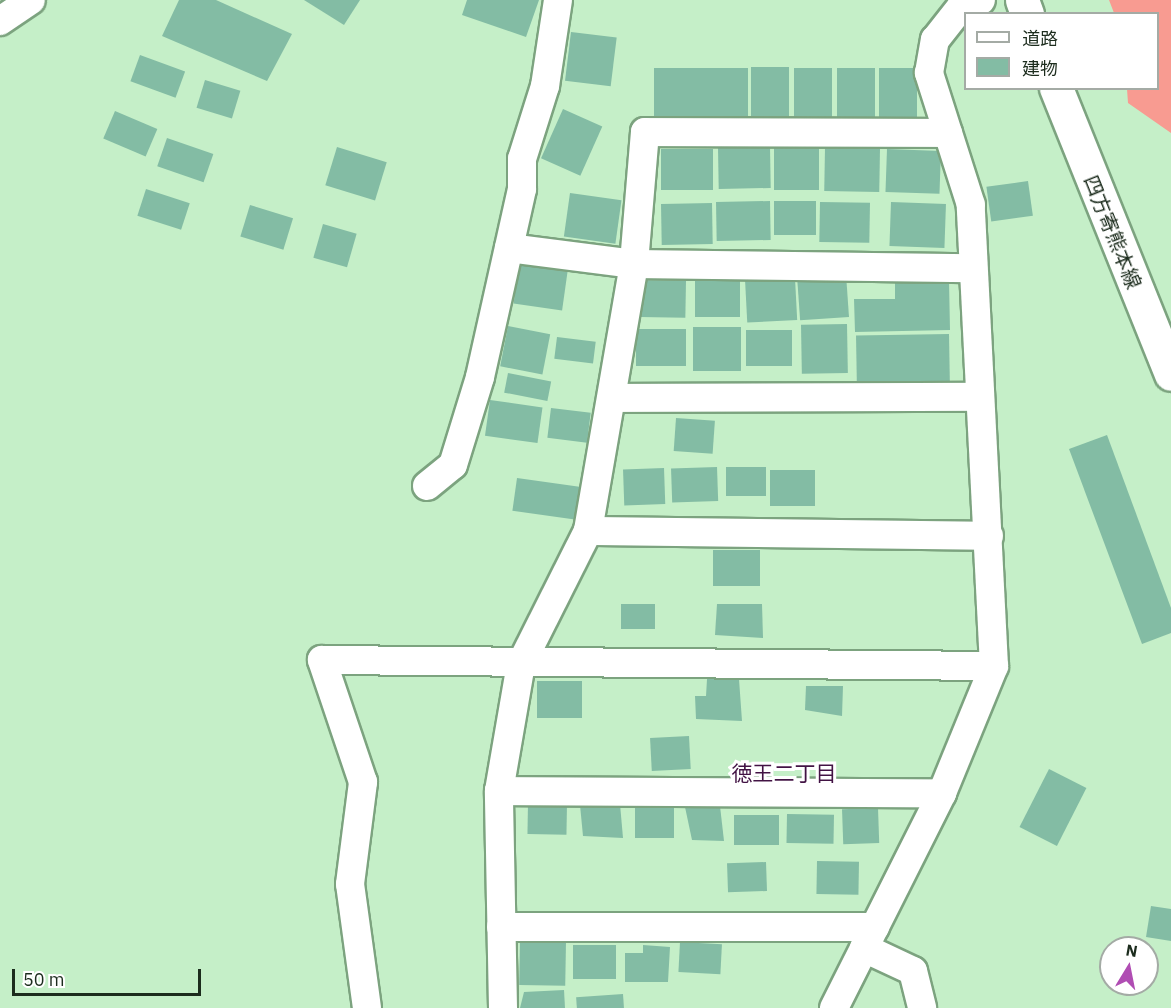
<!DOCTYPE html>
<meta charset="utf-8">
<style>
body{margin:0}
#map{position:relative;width:1171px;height:1008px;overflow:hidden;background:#c5efc8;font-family:"IBM Plex Sans","Noto Sans JP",sans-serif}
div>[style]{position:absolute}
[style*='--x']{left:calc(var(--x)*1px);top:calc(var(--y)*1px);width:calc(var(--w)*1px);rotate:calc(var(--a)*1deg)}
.green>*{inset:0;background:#f89b91}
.building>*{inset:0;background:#83bca4;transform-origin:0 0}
.roads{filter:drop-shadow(2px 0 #7ca37f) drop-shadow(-2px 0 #7ca37f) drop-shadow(0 2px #7ca37f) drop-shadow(0 -2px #7ca37f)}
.minor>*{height:28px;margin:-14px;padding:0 14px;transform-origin:14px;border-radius:14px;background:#fff}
.secondary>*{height:33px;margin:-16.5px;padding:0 16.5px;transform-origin:16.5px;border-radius:16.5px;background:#fff}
span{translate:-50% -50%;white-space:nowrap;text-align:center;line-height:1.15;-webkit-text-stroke:6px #fff;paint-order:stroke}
.street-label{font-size:20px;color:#1c2c1d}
.neighbourhood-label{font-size:21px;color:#421344}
.legend{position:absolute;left:964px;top:12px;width:195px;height:78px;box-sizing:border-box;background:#fff;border:2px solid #a4aba5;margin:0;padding:8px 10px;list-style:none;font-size:18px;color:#1c2c1d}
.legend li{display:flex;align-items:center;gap:12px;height:30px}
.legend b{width:30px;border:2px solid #a4aba5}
.north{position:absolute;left:1099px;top:936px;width:60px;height:60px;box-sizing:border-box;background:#fff;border:2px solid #a4aba5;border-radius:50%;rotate:10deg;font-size:16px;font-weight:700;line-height:24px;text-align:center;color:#1c2c1d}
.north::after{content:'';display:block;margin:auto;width:21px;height:27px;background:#b04db3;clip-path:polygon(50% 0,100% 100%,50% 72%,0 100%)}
.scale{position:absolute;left:12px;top:969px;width:189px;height:27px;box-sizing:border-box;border:3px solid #1c2c1d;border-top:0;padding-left:8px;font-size:18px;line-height:21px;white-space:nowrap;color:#1c2c1d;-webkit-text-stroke:4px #fff;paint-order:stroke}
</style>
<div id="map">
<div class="green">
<div style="clip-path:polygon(1109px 0,1171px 0,1171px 133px,1128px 103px,1127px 89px,1158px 88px,1158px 14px,1114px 13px)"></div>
</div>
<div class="building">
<div style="clip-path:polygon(179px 0,216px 0,292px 34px,267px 81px,162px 36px)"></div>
<div style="clip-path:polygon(304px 0,360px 0,344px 25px)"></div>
<div style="clip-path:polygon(467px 0,539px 0,526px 37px,462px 15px)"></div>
<div style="left:571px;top:32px;width:46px;height:49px;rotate:7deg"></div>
<div style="left:140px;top:55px;width:48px;height:28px;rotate:20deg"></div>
<div style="left:789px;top:67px;width:56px;height:38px;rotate:90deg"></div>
<div style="left:748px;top:68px;width:55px;height:94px;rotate:90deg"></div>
<div style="left:794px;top:68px;width:38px;height:56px"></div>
<div style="left:837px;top:68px;width:38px;height:56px"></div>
<div style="left:879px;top:68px;width:38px;height:56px"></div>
<div style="left:205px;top:80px;width:37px;height:29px;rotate:17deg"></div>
<div style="left:563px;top:109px;width:43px;height:54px;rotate:24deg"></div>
<div style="left:115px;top:111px;width:46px;height:30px;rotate:23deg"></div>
<div style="left:167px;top:138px;width:49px;height:30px;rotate:19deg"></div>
<div style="left:774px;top:146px;width:45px;height:44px"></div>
<div style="left:337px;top:147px;width:52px;height:40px;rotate:17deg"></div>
<div style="left:770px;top:147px;width:41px;height:52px;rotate:89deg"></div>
<div style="left:825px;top:148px;width:55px;height:43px;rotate:1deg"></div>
<div style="left:713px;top:149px;width:41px;height:52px;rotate:90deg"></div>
<div style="left:887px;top:149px;width:54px;height:43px;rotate:2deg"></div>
<div style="left:1028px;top:181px;width:35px;height:42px;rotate:82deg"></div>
<div style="left:146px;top:189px;width:46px;height:28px;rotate:18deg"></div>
<div style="left:570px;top:193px;width:52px;height:44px;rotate:8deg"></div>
<div style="left:770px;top:201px;width:39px;height:54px;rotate:89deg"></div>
<div style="left:774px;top:201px;width:42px;height:34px"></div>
<div style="left:820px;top:202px;width:50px;height:40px;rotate:1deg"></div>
<div style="left:891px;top:202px;width:55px;height:44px;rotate:2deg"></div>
<div style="left:712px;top:203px;width:41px;height:51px;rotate:89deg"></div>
<div style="left:250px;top:205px;width:45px;height:33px;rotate:17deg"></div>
<div style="left:323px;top:224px;width:35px;height:35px;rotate:16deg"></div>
<div style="left:519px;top:265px;width:49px;height:39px;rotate:8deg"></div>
<div style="left:846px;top:274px;width:43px;height:49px;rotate:86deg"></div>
<div style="left:695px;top:278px;width:45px;height:39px"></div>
<div style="left:795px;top:278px;width:42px;height:50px;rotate:87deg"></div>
<div style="left:641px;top:280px;width:45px;height:37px;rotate:1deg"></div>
<div style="clip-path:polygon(949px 281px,950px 330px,855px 332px,854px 299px,895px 299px,895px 282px)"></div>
<div style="left:847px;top:324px;width:49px;height:46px;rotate:89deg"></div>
<div style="left:508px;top:326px;width:43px;height:41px;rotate:11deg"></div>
<div style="left:693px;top:327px;width:48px;height:44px"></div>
<div style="left:686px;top:329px;width:37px;height:50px;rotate:90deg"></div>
<div style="left:746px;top:330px;width:46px;height:36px"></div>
<div style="left:949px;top:334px;width:47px;height:93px;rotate:89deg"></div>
<div style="left:557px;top:337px;width:39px;height:22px;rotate:7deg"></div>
<div style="left:508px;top:373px;width:44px;height:20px;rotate:11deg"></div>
<div style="left:490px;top:400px;width:53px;height:36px;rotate:8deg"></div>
<div style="left:551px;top:408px;width:40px;height:30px;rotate:7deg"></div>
<div style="left:676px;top:418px;width:39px;height:33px;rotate:4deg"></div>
<div style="clip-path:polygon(1107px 435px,1171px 608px,1171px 633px,1142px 644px,1069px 449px)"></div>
<div style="left:717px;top:467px;width:34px;height:46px;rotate:88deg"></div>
<div style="left:726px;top:467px;width:40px;height:29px"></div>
<div style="left:664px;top:468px;width:36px;height:41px;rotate:88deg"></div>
<div style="left:770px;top:470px;width:45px;height:36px"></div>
<div style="left:517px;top:478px;width:63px;height:33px;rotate:8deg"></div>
<div style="left:713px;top:550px;width:47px;height:36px"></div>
<div style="left:621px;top:604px;width:34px;height:25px"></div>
<div style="clip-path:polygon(717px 604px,762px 604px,763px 638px,715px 635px)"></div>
<div style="clip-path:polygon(707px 679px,739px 679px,742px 721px,696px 719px,695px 696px,706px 696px)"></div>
<div style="left:537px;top:681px;width:45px;height:37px"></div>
<div style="clip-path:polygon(806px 686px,843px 686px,842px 716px,805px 710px)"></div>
<div style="left:689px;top:736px;width:33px;height:39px;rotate:87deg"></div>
<div style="left:1049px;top:769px;width:42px;height:65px;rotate:27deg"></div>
<div style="left:528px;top:803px;width:39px;height:31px;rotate:1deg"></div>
<div style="clip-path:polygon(620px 804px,623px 838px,583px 836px,580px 805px)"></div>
<div style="left:635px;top:805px;width:39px;height:33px"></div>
<div style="clip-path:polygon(720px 806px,724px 841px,692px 840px,685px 807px)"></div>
<div style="left:878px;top:808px;width:35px;height:36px;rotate:88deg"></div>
<div style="left:787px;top:814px;width:47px;height:29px;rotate:1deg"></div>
<div style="left:734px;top:815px;width:45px;height:30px"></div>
<div style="left:817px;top:861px;width:42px;height:33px;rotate:1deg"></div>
<div style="left:766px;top:862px;width:29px;height:39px;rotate:88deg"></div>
<div style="clip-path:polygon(1151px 906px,1171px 909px,1171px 941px,1146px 937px)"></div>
<div style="left:520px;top:941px;width:46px;height:44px;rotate:1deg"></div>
<div style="left:680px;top:942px;width:42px;height:30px;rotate:3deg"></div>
<div style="left:616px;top:945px;width:34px;height:43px;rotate:90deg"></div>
<div style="clip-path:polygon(643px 945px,670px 947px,668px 982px,625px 982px,625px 953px,643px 953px)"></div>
<div style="clip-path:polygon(564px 990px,565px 1008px,520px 1008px,524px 992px)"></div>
<div style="left:623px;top:994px;width:14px;height:47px;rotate:86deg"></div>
</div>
<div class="roads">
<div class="minor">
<div style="--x:0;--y:21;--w:37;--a:-34"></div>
<div style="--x:948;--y:133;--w:303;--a:-179.8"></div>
<div style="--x:645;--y:132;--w:132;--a:94.8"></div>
<div style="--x:634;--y:264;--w:271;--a:99.8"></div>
<div style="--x:588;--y:531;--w:401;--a:0.7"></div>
<div style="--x:509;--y:248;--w:126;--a:7.3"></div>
<div style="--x:634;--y:264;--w:338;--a:0.7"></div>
<div style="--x:612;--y:398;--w:368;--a:-0.2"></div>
<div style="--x:427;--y:486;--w:33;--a:-39"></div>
<div style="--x:453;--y:465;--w:92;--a:-72.9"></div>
<div style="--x:480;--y:377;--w:193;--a:-77.4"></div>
<div style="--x:522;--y:189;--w:30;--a:-90"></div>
<div style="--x:522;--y:159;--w:77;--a:-72.5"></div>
<div style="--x:545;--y:86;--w:87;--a:-81.4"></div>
<div style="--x:499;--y:791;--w:443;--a:0.3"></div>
<div style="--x:501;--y:927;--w:374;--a:0"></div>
<div style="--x:864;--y:948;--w:54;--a:25.1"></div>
<div style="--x:913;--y:971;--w:38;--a:76"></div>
<div style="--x:367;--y:1008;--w:125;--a:-97.8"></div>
<div style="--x:350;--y:884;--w:103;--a:-82.7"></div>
<div style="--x:363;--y:782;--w:129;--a:-108.6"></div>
<div style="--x:322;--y:660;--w:672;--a:0.51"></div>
<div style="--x:503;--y:1008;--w:217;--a:-91.1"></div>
<div style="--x:499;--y:791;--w:129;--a:-80.2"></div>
<div style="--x:521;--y:664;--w:149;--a:-63.3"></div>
<div style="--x:834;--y:1008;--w:241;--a:-63.3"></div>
<div style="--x:942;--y:793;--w:137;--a:-67.7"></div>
<div style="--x:994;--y:666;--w:462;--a:-92.9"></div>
<div style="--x:971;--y:205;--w:139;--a:-107.7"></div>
<div style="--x:929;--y:73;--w:34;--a:-80"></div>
<div style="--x:935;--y:40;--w:42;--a:-51.8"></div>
<div style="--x:961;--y:7;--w:21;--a:-19"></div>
</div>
<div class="secondary">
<div style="--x:1022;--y:0;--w:15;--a:70"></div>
<div style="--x:1056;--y:88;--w:308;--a:68.1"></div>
</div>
</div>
<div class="street-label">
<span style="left:1113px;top:232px;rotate:68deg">四方寄熊本線</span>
</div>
<div class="neighbourhood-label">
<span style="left:784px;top:773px">徳王二丁目</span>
</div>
<ul class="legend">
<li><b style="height:8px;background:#fff"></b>道路</li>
<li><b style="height:16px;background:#83bca4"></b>建物</li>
</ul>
<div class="north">N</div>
<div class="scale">50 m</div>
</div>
